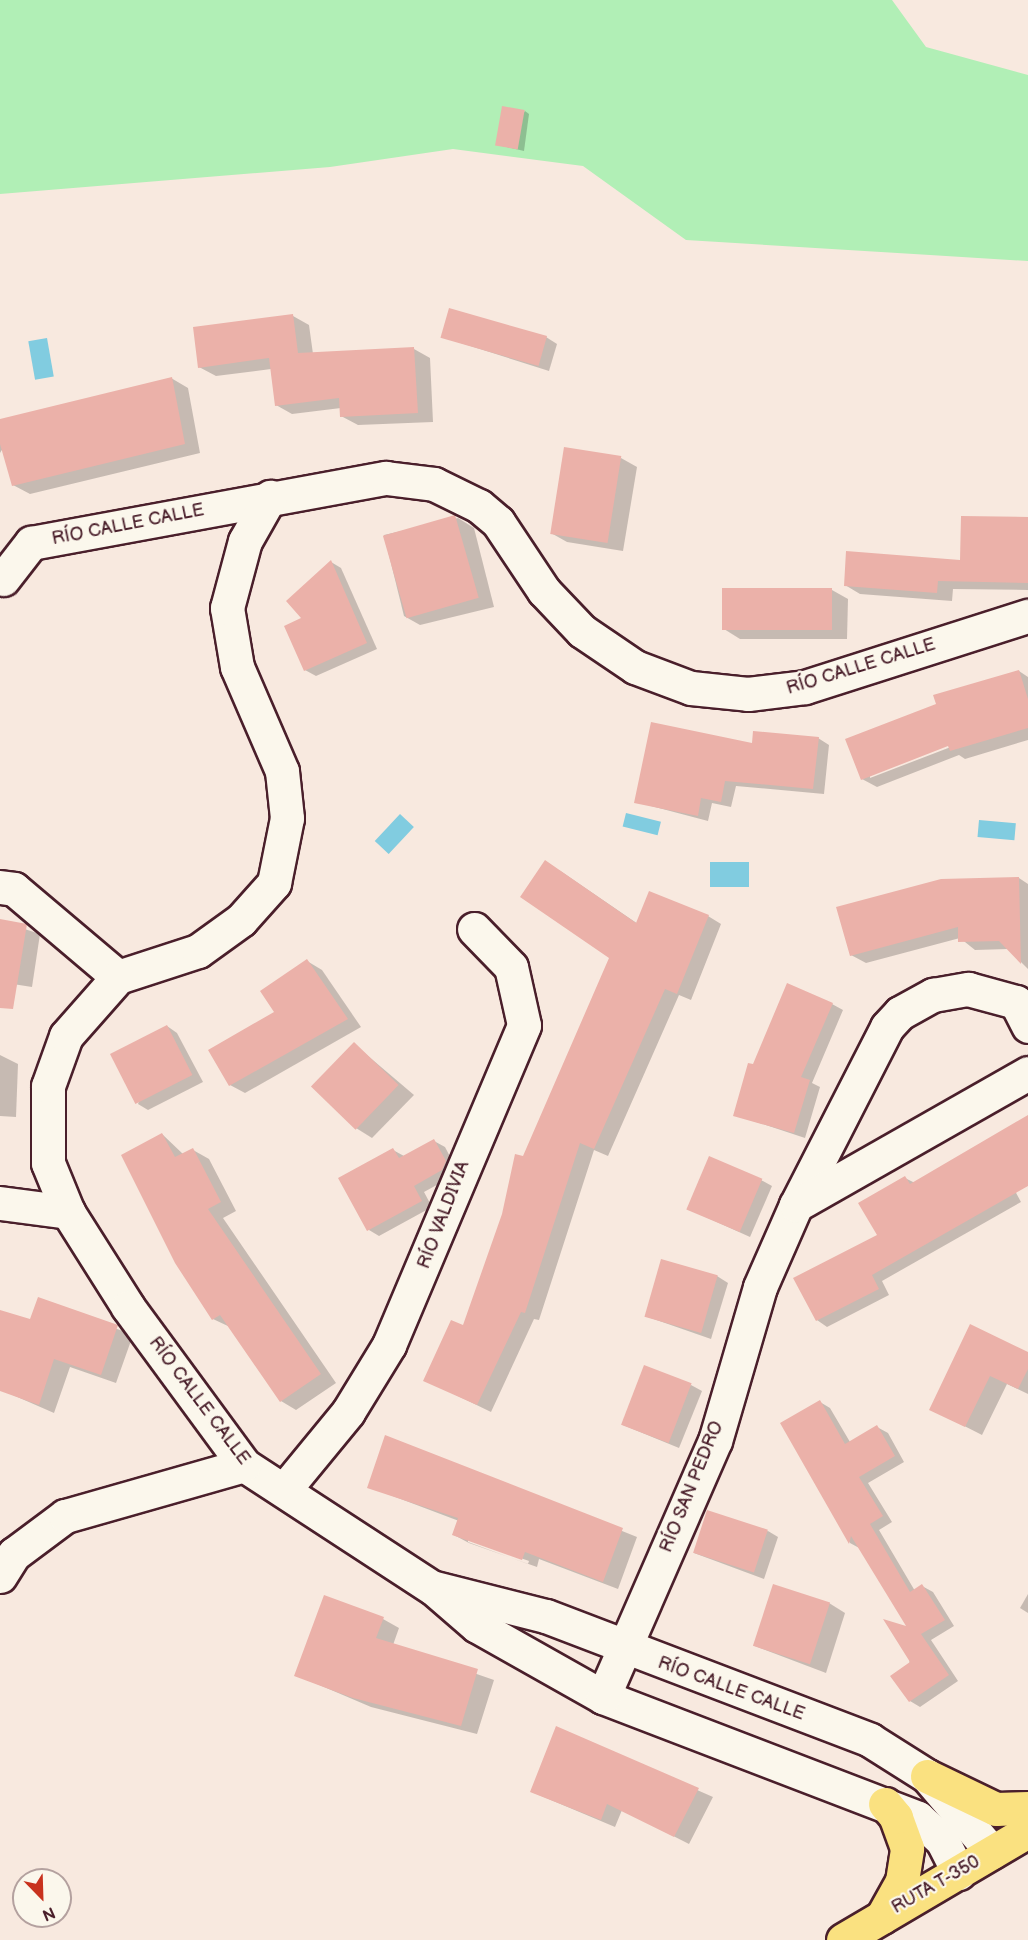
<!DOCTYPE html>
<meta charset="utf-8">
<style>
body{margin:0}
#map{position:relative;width:1028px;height:1940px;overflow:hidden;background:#f8e9df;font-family:"Balsamiq Sans",sans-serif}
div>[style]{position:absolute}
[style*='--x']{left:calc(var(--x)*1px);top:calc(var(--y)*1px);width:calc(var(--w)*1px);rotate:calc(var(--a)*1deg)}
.green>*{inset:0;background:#b1efb6}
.water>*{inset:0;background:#81cce0;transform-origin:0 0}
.shadow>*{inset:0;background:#0003}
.building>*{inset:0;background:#ebb1a9;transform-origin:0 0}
.roads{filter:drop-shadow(2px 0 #4a1f2b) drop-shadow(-2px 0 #4a1f2b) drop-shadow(0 2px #4a1f2b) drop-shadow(0 -2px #4a1f2b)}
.minor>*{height:33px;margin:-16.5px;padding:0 16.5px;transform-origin:16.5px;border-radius:16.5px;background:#fbf7ec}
.major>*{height:33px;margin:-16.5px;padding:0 16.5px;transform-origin:16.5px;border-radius:16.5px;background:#fae180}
span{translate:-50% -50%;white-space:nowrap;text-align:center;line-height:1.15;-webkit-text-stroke:4.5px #fbf7ec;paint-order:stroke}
.street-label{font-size:18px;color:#4a1f2b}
.north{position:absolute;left:12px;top:1868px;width:60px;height:60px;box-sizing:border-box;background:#fbf7ec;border:2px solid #b4a19f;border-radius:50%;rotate:157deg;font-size:16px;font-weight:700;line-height:24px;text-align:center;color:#4a1f2b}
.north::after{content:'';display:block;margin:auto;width:21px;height:27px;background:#c8321e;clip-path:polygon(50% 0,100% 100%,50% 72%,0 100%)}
</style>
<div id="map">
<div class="green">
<div style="clip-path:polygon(0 0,892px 0,926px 47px,1028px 75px,1028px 261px,686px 240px,583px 166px,453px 149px,330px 167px,0 194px)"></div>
</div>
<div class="water">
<div style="left:47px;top:338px;width:39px;height:19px;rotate:80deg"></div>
<div style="left:626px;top:813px;width:36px;height:14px;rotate:14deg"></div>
<div style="left:400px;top:814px;width:19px;height:37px;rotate:43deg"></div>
<div style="left:979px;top:820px;width:37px;height:17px;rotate:5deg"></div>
<div style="left:710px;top:862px;width:39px;height:25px"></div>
</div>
<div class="shadow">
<div style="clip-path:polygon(525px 111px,529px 114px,524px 151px,498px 145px)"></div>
<div style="clip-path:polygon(293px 316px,309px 325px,313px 354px,414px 349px,430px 358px,433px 422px,358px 425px,341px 416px,341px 408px,292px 414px,276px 405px,271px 369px,216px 376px,199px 367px)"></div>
<div style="clip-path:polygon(442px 337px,546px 337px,557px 344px,549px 371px)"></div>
<div style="clip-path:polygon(171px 378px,188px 388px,200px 453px,30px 494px,13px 485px,3px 448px,0 453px,0 421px)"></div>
<div style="clip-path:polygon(621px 458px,637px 467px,623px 551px,567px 542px,551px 533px)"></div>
<div style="clip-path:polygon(458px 518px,474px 528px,494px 607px,420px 625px,404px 616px,384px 535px)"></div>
<div style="clip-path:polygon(1028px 518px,1028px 590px,953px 589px,952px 601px,860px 594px,845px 585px,962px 561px)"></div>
<div style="clip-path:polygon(331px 562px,341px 568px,377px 649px,316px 676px,305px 670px,304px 619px)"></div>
<div style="clip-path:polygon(832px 590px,848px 599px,847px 639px,740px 639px,724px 629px)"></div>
<div style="clip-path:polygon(evenodd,1019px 671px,1028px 677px,1028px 740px,965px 759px,959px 755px,877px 787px,862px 779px,1019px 671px,955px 742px,956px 745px,870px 778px,870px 775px,955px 742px)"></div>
<div style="clip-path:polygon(818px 738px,829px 745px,824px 794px,736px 786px,731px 807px,712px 803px,708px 821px,636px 802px,753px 745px)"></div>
<div style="clip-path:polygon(559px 870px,638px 924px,708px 916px,721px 924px,691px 1000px,679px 995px,608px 1156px,594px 1150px,539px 1320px,534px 1319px,491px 1412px,425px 1380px,464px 1328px,524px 1158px,611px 958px)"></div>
<div style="clip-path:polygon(1019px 878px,1028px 884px,1028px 969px,1008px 949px,975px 950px,960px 938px,866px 963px,851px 955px)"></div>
<div style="clip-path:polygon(0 921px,40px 934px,32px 987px,0 982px)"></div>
<div style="clip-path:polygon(307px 961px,322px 970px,361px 1027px,245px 1093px,230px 1085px)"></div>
<div style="clip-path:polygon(832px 1004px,843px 1010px,812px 1083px,820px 1087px,805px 1138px,735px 1115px,753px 1066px)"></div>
<div style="clip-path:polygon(167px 1026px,177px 1033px,203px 1082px,148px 1110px,138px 1104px)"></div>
<div style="clip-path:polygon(354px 1044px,414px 1095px,372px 1138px,356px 1128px)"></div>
<div style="clip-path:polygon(0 1055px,18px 1064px,16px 1117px,0 1116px)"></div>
<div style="clip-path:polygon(1028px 1116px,1028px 1182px,1014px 1189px,1021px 1202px,882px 1281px,889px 1295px,827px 1327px,817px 1320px,879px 1235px,905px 1178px,915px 1183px)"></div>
<div style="clip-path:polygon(162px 1134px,184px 1155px,193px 1150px,209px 1159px,236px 1211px,223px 1218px,336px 1383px,296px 1410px,281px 1401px,230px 1327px,213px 1319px)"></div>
<div style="clip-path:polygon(434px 1141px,445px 1147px,456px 1168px,453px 1176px,424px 1192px,432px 1207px,379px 1236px,369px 1230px,393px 1150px,404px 1156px)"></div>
<div style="clip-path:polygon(761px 1180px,772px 1186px,750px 1237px,688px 1209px)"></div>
<div style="clip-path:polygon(717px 1276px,728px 1283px,711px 1339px,645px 1316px)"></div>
<div style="clip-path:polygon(38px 1299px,133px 1335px,116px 1383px,70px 1367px,54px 1413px,6px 1392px,0 1369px,0 1312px,31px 1321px)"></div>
<div style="clip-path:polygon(1028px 1353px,1028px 1394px,1007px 1384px,982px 1435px,931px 1409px)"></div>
<div style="clip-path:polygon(691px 1385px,702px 1391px,679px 1448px,623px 1425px)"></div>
<div style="clip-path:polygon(820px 1402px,830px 1408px,850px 1442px,877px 1427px,888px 1433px,904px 1462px,868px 1483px,892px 1522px,879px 1530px,915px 1591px,922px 1586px,933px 1592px,954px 1626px,931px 1640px,958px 1681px,920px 1707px,910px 1701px,909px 1629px,861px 1549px,850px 1543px,782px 1424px)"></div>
<div style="clip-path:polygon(evenodd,386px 1436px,637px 1537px,618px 1589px,539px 1559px,537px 1567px,469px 1543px,454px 1535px,459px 1521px,369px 1487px,386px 1436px,468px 1539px,529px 1561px,528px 1564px,468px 1542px,468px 1539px)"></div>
<div style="clip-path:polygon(768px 1531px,778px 1537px,764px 1579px,694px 1553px)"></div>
<div style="clip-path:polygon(1028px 1594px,1028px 1613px,1020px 1608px)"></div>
<div style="clip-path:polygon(829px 1603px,845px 1613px,826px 1673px,755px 1646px)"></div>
<div style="clip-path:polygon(383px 1619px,399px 1628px,393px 1645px,494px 1680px,477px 1734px,371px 1707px,296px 1675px)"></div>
<div style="clip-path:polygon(556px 1728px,713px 1797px,689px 1844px,622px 1810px,615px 1827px,532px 1792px)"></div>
</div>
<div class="building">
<div style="left:502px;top:106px;width:23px;height:40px;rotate:10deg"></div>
<div style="left:449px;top:308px;width:102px;height:31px;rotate:16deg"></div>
<div style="clip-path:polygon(293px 314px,298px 353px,414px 347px,418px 413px,340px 417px,339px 398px,275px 406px,269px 358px,198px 368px,193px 327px)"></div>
<div style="clip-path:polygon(172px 377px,185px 444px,12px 486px,0 444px,0 419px)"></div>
<div style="left:564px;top:447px;width:58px;height:88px;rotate:9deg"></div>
<div style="left:455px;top:515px;width:86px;height:75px;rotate:74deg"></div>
<div style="clip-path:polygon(961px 516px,1028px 517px,1028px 583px,938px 581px,937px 593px,844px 586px,846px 551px,960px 560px)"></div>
<div style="clip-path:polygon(331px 560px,367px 643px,304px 671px,284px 626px,301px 618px,286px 601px)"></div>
<div style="left:722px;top:588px;width:110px;height:42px"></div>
<div style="clip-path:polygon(1019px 670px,1028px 699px,1028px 728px,950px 751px,948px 746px,861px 780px,845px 739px,936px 704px,933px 695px)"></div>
<div style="clip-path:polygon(651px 722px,752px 743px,753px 731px,819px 737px,813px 789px,725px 781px,721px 802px,701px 798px,698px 816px,634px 803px)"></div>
<div style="clip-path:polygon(545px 860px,636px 923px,649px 891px,709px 915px,677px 994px,665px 989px,594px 1149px,580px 1143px,525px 1313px,521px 1312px,477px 1405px,423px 1381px,451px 1320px,463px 1325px,502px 1214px,515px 1154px,523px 1156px,609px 958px,520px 897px)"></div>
<div style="clip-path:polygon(1019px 877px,1021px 964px,999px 941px,958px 942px,958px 927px,850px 956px,836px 907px,941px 879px)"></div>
<div style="clip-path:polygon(0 919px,27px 924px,13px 1009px,0 1008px)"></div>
<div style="clip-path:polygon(307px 959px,348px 1019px,229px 1086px,208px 1050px,274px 1012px,260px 991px)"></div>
<div style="clip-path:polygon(787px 983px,833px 1003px,801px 1077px,810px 1080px,794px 1133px,733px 1116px,748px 1063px,753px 1064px)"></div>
<div style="left:167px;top:1025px;width:56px;height:64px;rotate:63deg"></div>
<div style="left:354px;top:1042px;width:62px;height:62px;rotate:44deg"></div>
<div style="clip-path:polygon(1028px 1115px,1028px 1186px,872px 1275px,879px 1289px,816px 1321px,793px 1278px,877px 1235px,858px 1203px,905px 1176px,910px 1184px)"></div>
<div style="clip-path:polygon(162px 1133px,175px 1157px,193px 1148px,221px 1202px,208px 1209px,321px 1374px,280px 1402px,220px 1315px,212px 1320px,175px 1263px,121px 1155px)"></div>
<div style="clip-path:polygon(434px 1139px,446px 1161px,442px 1170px,414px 1186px,422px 1201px,367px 1231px,338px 1178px,393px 1148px,399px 1158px)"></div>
<div style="left:709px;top:1156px;width:58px;height:58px;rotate:23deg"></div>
<div style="left:661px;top:1259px;width:59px;height:60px;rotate:16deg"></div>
<div style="clip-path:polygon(38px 1297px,118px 1325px,101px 1375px,54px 1359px,39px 1405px,0 1391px,0 1310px,30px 1319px)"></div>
<div style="clip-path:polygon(970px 1324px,1028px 1352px,1028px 1369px,1018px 1389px,990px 1376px,965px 1427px,929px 1410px)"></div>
<div style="left:644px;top:1365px;width:51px;height:64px;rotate:21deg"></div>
<div style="clip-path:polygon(820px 1400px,845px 1444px,877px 1425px,895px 1456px,859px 1477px,883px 1516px,870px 1524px,910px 1592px,922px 1584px,945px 1620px,921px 1634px,949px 1675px,909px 1702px,890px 1676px,910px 1662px,883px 1619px,906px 1626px,851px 1536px,849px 1544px,780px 1423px)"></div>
<div style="clip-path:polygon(385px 1435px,623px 1528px,603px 1582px,525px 1552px,522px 1560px,452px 1535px,458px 1518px,367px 1488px)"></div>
<div style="left:707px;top:1510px;width:64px;height:45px;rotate:18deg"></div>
<div style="left:773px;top:1584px;width:60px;height:65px;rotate:18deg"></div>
<div style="clip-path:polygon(324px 1595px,384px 1617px,376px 1638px,478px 1669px,461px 1726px,353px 1698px,294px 1676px)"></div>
<div style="clip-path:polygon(556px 1726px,699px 1788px,674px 1837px,607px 1804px,601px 1820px,530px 1792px)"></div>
</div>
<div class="roads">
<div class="minor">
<div style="--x:3;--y:579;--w:46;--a:-52.1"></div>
<div style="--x:31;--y:543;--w:361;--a:-10.4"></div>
<div style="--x:386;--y:478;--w:48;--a:7.1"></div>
<div style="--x:434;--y:484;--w:50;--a:26.1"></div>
<div style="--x:479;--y:506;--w:25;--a:40"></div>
<div style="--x:498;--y:522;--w:83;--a:56.3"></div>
<div style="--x:544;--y:591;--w:55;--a:46.5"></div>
<div style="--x:582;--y:631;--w:64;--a:34.2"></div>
<div style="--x:635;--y:667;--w:60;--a:20.6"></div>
<div style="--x:691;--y:688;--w:57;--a:6"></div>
<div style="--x:748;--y:694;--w:57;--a:-7"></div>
<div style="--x:805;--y:687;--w:234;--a:-17.7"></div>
<div style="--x:0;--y:887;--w:14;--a:8"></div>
<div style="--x:14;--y:889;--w:136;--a:40.2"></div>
<div style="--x:118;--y:977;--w:84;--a:-18"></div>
<div style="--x:198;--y:951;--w:53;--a:-35.8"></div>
<div style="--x:241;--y:920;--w:50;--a:-48.3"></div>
<div style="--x:274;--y:883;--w:66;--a:-78.7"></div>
<div style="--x:287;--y:818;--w:47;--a:-96.1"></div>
<div style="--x:282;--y:771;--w:113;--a:-113.4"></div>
<div style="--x:237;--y:667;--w:60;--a:-99.6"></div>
<div style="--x:227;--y:608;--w:69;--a:-75"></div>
<div style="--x:245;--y:541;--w:51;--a:-60.4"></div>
<div style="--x:0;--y:1203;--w:69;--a:7.5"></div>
<div style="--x:68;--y:1212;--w:112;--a:57.7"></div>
<div style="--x:128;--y:1307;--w:196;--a:53.7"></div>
<div style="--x:244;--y:1465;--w:225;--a:33.1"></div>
<div style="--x:433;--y:1588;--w:58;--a:40.8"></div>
<div style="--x:477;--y:1626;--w:145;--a:29.4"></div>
<div style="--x:603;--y:1697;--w:337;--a:21"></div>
<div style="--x:918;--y:1818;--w:33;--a:43"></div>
<div style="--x:942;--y:1840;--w:37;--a:63"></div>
<div style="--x:796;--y:1205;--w:200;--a:-62.9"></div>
<div style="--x:887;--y:1027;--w:19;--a:-47"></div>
<div style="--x:900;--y:1013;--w:38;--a:-29"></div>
<div style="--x:933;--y:995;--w:36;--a:-10"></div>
<div style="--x:968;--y:989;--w:50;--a:15.2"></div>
<div style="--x:1016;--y:1002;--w:27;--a:63"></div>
<div style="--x:68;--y:1212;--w:53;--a:-112.2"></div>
<div style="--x:48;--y:1163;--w:77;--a:-90"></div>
<div style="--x:48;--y:1086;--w:53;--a:-70.2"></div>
<div style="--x:66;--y:1036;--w:79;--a:-48.6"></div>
<div style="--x:284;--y:1490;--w:101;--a:-50.6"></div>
<div style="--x:348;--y:1412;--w:79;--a:-58.5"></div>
<div style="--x:389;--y:1345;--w:347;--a:-67.1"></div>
<div style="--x:524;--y:1025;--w:59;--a:-102.6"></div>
<div style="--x:511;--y:967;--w:53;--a:-134.2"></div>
<div style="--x:0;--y:1576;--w:26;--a:-58"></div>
<div style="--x:14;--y:1554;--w:64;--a:-36.7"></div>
<div style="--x:65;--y:1516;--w:186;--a:-15.9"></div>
<div style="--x:435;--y:1588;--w:114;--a:14.2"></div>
<div style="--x:546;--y:1616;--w:347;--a:20.9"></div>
<div style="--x:870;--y:1740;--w:67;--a:32.3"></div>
<div style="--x:927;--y:1776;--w:100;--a:49.5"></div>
<div style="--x:603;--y:1697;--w:279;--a:-66.4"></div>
<div style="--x:715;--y:1441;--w:160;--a:-73.7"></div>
<div style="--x:760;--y:1287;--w:90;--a:-66.3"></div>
<div style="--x:796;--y:1205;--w:267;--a:-29.6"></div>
</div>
<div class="major">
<div style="--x:927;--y:1776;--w:76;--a:25.6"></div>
<div style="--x:996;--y:1809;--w:32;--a:-2"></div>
<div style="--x:882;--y:1917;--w:41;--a:-60.9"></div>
<div style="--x:902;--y:1881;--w:33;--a:-81"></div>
<div style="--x:907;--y:1848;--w:33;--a:-110"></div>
<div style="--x:896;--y:1817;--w:17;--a:-130"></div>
<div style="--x:843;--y:1940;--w:215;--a:-30.5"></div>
</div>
</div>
<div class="street-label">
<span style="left:128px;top:525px;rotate:-11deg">RÍO CALLE CALLE</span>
<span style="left:861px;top:667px;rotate:-17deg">RÍO CALLE CALLE</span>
<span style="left:444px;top:1215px;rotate:-69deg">RÍO VALDIVIA</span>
<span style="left:199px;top:1401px;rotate:53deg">RÍO CALLE CALLE</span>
<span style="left:692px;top:1487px;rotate:-68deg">RÍO SAN PEDRO</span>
<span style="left:731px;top:1689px;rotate:20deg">RÍO CALLE CALLE</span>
<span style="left:936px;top:1885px;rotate:-30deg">RUTA T-350</span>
</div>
<div class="north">N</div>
</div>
